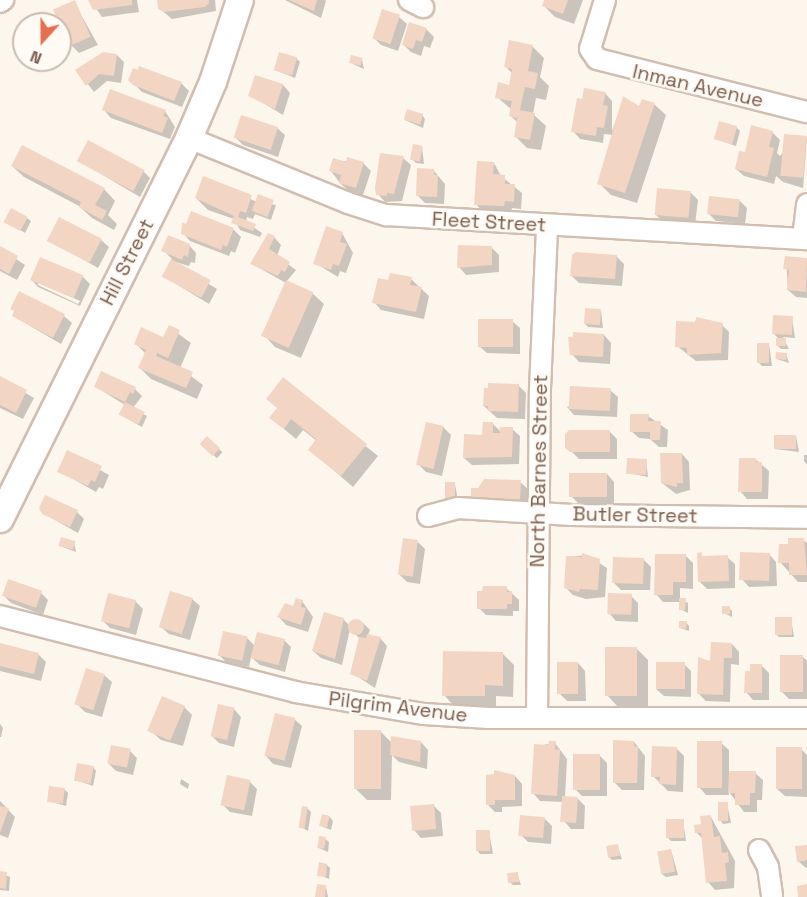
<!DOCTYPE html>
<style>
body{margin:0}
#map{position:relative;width:807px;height:897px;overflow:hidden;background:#fdf6ec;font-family:"Space Grotesk",sans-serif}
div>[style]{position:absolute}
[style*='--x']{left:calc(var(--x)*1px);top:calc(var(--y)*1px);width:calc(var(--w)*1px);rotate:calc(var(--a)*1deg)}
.shadow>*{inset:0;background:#0003;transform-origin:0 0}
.building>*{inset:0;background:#f3d5c3;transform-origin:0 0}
.round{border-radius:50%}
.roads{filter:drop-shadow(2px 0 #d1beb0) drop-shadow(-2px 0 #d1beb0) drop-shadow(0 2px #d1beb0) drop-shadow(0 -2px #d1beb0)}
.minor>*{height:20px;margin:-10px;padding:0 10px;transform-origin:10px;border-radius:10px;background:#fff}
.tertiary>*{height:26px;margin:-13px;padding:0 13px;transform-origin:13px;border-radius:13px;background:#fff}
span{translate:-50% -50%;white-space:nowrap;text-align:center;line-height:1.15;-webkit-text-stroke:5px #fffaf3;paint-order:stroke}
.street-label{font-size:20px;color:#7a5c4d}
.north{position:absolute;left:12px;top:12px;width:60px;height:60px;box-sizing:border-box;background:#fffaf3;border:2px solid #cabbb1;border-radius:50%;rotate:201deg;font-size:16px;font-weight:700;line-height:24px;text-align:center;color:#7a5c4d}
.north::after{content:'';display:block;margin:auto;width:21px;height:27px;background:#e76f51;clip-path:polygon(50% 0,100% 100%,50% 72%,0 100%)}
</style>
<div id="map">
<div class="shadow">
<div style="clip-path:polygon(90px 0,137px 0,139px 12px,102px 17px)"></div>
<div style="clip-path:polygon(158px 0,215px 0,216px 11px,172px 19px,159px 8px)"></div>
<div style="clip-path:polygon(285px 0,325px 0,326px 1px,321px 18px)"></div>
<div style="clip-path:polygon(545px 0,583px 0,574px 24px,555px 17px,543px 5px)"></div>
<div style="clip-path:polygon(74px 2px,98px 45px,79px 53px,71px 45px)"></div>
<div style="clip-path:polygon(399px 17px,407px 24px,398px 51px,381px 45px,374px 38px)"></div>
<div style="clip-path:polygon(426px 29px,434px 37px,430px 48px,424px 46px,421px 56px,411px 52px,404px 45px)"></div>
<div style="clip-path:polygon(532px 46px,544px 58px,540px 77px,549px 86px,546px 100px,536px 98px,533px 114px,546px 126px,541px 150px,527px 148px,515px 136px,518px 123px,511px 116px,512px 110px,497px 97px,510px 86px,513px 74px,505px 66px)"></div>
<div style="clip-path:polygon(60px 54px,63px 61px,44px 70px,35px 60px,60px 60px)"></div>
<div style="clip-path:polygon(117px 55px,124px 62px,121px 83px,107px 81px,94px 92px,77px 70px)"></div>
<div style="clip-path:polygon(296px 58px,300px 62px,295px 78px,275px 70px)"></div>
<div style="clip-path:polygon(362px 60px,364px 69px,351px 63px)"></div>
<div style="clip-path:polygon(256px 76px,283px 85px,290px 93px,283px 115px,250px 95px)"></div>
<div style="clip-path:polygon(130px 80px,181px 83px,189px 91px,182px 107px,142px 92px)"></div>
<div style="clip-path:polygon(605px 93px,612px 101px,612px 131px,624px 98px,640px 108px,654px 104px,666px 115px,637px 203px,611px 195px,599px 183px,613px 135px,604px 134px,603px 143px,580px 139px,573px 131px)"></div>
<div style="clip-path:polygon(104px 110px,165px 111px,175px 127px,170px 139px,111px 118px)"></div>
<div style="clip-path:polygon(422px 115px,425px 119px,423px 128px,405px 120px)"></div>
<div style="clip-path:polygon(736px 127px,740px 131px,736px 146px,716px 139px)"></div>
<div style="clip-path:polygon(277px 128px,285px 135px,278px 157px,243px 145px,236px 138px)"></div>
<div style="clip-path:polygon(772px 132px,780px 140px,777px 153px,780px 156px,797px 135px,807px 138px,803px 188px,783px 182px,776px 176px,774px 184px,744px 176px,736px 169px,746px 154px)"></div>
<div style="clip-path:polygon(422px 147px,424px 164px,416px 163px,413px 160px)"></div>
<div style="clip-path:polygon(403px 158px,411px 165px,402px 201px,385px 202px,378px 194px)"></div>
<div style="clip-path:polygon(334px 160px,363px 163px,371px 171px,363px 195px,348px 190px,340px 183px,331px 171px)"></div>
<div style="clip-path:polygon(79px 161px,143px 171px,150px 178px,140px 197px)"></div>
<div style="clip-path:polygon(494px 163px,501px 176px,522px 193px,521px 209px,512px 208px,511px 213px,483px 212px,476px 204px)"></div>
<div style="clip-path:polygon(12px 166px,104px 189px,115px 201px,108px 215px,117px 224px,114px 230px,92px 218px,79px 206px,24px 177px)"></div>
<div style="clip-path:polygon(434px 171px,445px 184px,444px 204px,425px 203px,417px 195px)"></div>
<div style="clip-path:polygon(204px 178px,257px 202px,276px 205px,271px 220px,255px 214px,253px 219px,247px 217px,246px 222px,262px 233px,260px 237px,240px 230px,234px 219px,208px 210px,196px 198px)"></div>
<div style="clip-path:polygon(690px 192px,698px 200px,695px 225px,664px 222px,656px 215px)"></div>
<div style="clip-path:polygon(740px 201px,747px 208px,745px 224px,716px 221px,709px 214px)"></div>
<div style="clip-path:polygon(192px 213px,234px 230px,241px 237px,235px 253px,231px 251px,229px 256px,190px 241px,183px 233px)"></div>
<div style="clip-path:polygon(27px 218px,31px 221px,25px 233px,6px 221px)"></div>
<div style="clip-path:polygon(342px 233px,353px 253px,346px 273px,340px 271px,338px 277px,315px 263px)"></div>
<div style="clip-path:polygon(274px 237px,281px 245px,277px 256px,296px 270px,286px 282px,312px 293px,324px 304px,301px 358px,275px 347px,264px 335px,286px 283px,252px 264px)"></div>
<div style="clip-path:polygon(49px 240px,101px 240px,109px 247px,98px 268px)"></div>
<div style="clip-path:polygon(189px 245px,196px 253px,195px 263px,191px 262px,189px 266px,172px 261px,217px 289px,209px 304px,163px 276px,172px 259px,163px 250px)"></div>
<div style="clip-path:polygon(0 248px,25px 265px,17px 280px,0 271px)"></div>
<div style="clip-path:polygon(492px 248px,499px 255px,499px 272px,466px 275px,459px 267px)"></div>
<div style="clip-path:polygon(616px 256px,624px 264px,622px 286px,579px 283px,572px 276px)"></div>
<div style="clip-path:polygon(786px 257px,807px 260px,807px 298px,796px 297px,788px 290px)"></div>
<div style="clip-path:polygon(evenodd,40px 259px,83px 277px,90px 284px,80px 306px,38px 287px,31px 279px,40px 259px,38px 282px,80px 301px,78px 304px,38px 285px,38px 282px)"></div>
<div style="clip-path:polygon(411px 279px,429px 296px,424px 319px,381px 310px,374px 302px)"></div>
<div style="clip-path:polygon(601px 311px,603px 328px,588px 327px,585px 324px)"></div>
<div style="clip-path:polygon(13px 316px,64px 316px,72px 323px,61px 344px)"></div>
<div style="clip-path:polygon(792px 318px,795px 338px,783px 337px,789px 349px,781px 349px,777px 345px,780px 340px,774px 334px)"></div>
<div style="clip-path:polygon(697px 319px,722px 325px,729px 332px,728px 360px,696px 361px,677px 346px)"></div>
<div style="clip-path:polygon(512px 321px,520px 328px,520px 354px,487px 353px,479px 346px)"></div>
<div style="clip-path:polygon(169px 327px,191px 343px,180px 368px,203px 385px,197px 399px,151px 379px,140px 368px,146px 354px,136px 344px,164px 339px)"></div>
<div style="clip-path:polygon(604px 335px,611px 343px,610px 364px,579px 362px,572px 354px)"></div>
<div style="clip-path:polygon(769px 344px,772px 366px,762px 366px,758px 362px)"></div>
<div style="clip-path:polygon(786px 354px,789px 363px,777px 359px)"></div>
<div style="clip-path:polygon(0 378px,34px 398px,23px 419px,0 408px)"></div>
<div style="clip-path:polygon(283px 380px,378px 456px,353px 487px,310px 450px,317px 441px,303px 430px,296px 439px,271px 418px,278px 409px)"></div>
<div style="clip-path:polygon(518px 385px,526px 393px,525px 419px,497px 418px,484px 406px)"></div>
<div style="clip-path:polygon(96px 387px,135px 389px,142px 396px,133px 408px,147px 416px,142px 427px,121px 415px,125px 405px)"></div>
<div style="clip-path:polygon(610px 390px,618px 397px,617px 417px,574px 415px,567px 407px)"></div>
<div style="clip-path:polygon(648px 416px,668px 430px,667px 447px,659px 447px,650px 439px,639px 438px,631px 431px)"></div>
<div style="clip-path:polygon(493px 424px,502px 433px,512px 429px,520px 436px,519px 464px,472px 465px,464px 458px)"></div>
<div style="clip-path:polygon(443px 427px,451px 435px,442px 476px,426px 472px,418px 464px)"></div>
<div style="clip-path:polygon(609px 431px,617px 439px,617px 459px,579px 459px,567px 447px)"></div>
<div style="clip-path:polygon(796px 436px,799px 452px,775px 449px)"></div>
<div style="left:207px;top:438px;width:21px;height:8px;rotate:43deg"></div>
<div style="clip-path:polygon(68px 452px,109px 475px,103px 489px,99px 487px,96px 492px,59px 471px)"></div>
<div style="clip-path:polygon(682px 454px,689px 462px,690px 490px,676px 494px,662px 483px)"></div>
<div style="clip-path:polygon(804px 455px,807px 455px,807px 464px,804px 461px)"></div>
<div style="clip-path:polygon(755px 459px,769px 471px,768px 499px,747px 499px,740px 491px)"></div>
<div style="clip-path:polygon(646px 461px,648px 477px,628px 473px)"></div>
<div style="clip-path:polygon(607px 474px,614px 482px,614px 504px,579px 504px,571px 496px)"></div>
<div style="clip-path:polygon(520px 482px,528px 489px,527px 507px,480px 506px,473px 498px)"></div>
<div style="clip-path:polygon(455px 484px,458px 501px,449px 500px,446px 497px)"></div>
<div style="clip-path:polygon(77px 512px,84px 519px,78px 533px,48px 516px)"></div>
<div style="clip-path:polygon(803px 540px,807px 543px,807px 582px,798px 582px,780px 562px,789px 546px)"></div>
<div style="clip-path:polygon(74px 542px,76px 552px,60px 546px)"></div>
<div style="clip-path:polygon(418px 542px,425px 549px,420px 584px,407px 582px,399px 574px)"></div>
<div style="clip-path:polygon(769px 554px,776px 562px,777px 586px,749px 587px,742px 579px)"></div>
<div style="clip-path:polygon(587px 555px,607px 568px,605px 597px,586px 599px,573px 595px,566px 588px,567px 557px)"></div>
<div style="clip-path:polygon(686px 556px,693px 563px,693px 589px,680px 588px,680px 599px,688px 603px,688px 613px,680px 609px,681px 602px,663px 602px,656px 594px)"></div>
<div style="clip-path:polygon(727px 557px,735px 564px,735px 588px,707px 589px,700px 582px,702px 558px)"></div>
<div style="clip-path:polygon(643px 559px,651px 567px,650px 590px,621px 590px,614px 583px)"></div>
<div style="clip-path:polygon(506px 588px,519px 600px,519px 611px,513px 611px,513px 616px,486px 615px,479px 608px)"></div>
<div style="clip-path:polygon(41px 593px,48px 600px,43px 615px,11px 603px,4px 596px)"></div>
<div style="clip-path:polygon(631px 596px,638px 603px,638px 622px,616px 621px,609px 613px)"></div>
<div style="clip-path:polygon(192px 599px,200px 606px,190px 640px,169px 634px,161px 627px)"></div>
<div style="clip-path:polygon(135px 601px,143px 609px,136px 635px,110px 628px,103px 621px)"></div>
<div style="clip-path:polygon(302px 601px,313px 617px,308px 632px,286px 625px,279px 617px)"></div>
<div style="clip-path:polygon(729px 608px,732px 611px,732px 617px,724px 613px)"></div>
<div style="clip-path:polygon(343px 619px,351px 627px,352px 620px,363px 623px,370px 630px,368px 635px,380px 638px,387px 646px,375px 688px,352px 673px,360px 639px,350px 629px,342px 665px,321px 658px,313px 651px)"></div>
<div style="clip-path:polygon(791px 619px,794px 637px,779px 637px,776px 634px)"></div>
<div style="clip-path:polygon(686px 622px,689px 626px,689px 631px,680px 628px)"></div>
<div style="clip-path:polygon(247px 638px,255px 646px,284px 640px,291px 647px,285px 672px,260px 665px,251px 657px,249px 667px,226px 662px,218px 654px)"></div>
<div style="clip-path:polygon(732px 644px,739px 652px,739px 665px,731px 664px,730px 702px,706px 701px,699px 694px)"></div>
<div style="clip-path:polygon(0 645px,38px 654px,46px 662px,41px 681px,0 671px)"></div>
<div style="clip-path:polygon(637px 649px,648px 660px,648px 707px,618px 707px,607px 695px)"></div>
<div style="clip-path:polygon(503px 654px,514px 665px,513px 697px,496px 696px,496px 707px,455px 707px,444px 695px)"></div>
<div style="clip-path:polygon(803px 657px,807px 661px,807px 699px,789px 699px,781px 691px)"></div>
<div style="clip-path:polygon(578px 663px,585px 671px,586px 701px,567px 701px,559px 693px)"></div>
<div style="clip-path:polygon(684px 664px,691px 671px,691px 697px,664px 696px,656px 689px)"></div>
<div style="clip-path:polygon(762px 666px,769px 673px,769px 700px,753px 700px,746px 692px,751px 673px)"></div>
<div style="clip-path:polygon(104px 675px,112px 682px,102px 717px,85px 712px,78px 705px)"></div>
<div style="clip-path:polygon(184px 707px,192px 715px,183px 746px,161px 740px,153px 733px)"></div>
<div style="clip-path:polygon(234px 709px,241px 717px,234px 747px,219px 743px,211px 735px)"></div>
<div style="clip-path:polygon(294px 719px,302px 726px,291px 768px,273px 764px,266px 756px)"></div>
<div style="clip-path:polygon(0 724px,3px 728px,1px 737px,0 737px)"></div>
<div style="clip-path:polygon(380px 731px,392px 743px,421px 742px,428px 750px,427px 769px,399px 762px,392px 755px,391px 800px,367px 800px,355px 788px)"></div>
<div style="clip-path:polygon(634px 742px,645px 756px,644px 790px,622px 790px,614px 782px)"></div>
<div style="clip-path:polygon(555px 743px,567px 759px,565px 798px,577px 798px,585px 806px,584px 829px,571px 829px,564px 821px,564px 802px,540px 801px,533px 793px,536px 746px)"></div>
<div style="clip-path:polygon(721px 743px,729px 750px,729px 772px,755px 773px,763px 780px,762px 800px,757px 800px,757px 812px,744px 812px,729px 792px,729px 795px,706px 795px,699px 787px)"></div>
<div style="clip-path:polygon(677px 749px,684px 756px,683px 792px,668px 791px,653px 776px)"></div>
<div style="clip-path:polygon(801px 749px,807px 755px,807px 797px,785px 796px,777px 789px)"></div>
<div style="clip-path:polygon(130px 751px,137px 758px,133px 775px,116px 771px,108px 763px)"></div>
<div style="clip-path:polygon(599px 755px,607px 763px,607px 796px,582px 796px,575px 789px)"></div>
<div style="clip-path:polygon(93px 767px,96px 771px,93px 786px,76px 780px)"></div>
<div style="clip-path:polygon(515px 776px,522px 784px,522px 806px,502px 807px,502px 812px,495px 812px,487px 804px)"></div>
<div style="clip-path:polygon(181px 779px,189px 784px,188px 789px,180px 784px)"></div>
<div style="clip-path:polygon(250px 782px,257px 789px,252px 816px,230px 812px,222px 804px)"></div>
<div style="clip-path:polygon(64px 789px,68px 793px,66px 806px,48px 801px)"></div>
<div style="clip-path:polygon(0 801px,15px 817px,8px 838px,0 835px)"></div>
<div style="clip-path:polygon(727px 804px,731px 823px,723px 824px,720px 820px)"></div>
<div style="clip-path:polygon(434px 806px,441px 813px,443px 836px,421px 838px,414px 830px)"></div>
<div style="clip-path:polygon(307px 808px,311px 812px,308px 831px,301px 827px)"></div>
<div style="clip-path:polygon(330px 817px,333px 821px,331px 830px,321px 826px)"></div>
<div style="clip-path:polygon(711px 817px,735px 861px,734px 888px,715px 890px,708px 882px,703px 839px,697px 833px)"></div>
<div style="clip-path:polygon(544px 818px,552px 826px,551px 844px,528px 842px,521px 835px)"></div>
<div style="clip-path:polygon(683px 821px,686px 841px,671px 841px,667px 837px)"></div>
<div style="clip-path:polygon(489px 832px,493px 854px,480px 854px,477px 850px)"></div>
<div style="clip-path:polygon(325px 839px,329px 842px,328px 852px,319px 848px)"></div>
<div style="clip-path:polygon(617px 845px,622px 859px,612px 860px,609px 857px)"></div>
<div style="clip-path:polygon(807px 846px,807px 868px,806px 868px,798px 861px)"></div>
<div style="clip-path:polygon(671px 850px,678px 875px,666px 877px,662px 874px)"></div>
<div style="clip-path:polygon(327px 865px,330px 868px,329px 879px,319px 875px)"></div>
<div style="clip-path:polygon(0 873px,10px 877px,9px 891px,0 890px)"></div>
<div style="clip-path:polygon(517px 874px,521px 885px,513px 885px,509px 882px)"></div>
<div style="clip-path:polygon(326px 887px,328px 897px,317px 897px)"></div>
</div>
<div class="building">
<div style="left:75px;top:0;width:40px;height:24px;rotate:67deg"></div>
<div style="clip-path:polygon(88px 0,132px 0,132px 5px,93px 10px)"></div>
<div style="clip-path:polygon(157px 0,209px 0,209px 3px,205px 7px,164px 12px,158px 9px)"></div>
<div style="clip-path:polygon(289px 0,317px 0,314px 11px)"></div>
<div style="clip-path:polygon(544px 0,568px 0,563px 14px,542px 6px)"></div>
<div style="left:382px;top:9px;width:19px;height:31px;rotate:18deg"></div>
<div style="clip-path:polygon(40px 16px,44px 24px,28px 24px,26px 21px)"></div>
<div style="clip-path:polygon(409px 22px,427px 28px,422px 42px,416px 40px,413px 49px,402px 45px)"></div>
<div style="clip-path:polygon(509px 40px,533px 45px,528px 71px,538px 73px,535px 89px,525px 87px,520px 110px,535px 113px,530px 140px,514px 137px,517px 118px,509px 116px,512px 101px,495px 98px,498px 82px,509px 85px,512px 69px,504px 67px)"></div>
<div style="clip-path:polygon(103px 52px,117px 54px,114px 76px,99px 74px,86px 86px,75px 70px)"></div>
<div style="left:279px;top:52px;width:19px;height:19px;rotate:16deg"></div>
<div style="left:351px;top:55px;width:12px;height:8px;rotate:14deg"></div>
<div style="clip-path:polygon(139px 66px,182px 82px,174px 101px,133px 85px,128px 80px,133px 68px,138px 70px)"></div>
<div style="clip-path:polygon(255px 75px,283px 84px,275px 109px,248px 96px)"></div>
<div style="clip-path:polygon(584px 88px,606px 92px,603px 105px,608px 106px,604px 128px,597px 127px,596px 136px,571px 132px,577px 98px,582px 99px)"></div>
<div style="clip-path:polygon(110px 89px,166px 110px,163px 116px,168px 118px,162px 133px,102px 110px)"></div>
<div style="clip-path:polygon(623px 96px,639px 106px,642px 99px,655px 103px,625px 193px,597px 184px)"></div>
<div style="left:407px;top:109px;width:17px;height:11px;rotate:17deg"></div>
<div style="left:241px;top:115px;width:39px;height:24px;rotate:18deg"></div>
<div style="left:719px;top:121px;width:19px;height:19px;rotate:16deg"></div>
<div style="clip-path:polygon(751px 125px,773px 131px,769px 147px,774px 148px,767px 177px,735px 169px,739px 151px,745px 152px)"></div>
<div style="left:784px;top:134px;width:23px;height:42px;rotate:5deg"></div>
<div style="left:88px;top:140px;width:64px;height:24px;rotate:28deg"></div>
<div style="left:413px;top:144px;width:10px;height:16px;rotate:11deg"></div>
<div style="clip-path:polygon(22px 145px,105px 188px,95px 205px,107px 211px,102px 220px,79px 207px,81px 202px,11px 166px)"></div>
<div style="clip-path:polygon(380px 153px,404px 156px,394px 194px,387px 193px,387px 196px,376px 195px,375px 188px)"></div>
<div style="clip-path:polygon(347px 157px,364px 162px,356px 188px,339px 183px,341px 175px,329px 171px,333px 158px,346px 162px)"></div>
<div style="clip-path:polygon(477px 161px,494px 162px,493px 174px,505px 175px,505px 184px,515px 184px,514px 202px,505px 201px,504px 206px,474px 205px)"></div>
<div style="clip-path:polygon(417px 168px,434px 169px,434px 175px,438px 175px,437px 197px,416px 196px)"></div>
<div style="clip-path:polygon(203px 176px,252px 195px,246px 213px,240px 211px,238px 217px,256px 224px,253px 231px,231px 223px,234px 216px,195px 198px)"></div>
<div style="left:657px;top:188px;width:34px;height:27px;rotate:5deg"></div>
<div style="left:258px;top:194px;width:17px;height:18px;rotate:21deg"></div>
<div style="left:709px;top:196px;width:31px;height:18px;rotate:6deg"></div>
<div style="left:11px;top:208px;width:19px;height:16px;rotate:28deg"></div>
<div style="clip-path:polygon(191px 211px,234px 228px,227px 247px,223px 245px,221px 250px,181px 234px,182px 222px,186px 224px)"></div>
<div style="left:59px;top:217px;width:48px;height:27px;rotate:27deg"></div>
<div style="clip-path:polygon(326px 226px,343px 232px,340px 242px,347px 244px,339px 266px,333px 264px,331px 270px,313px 264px)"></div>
<div style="clip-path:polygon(268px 233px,275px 236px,269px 249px,290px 262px,285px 272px,281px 270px,278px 276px,250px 264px)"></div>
<div style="clip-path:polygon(168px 235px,190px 244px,188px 257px,184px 255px,182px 260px,161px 251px)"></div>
<div style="clip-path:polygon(458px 245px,492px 246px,492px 265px,457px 268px)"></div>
<div style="clip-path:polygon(0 246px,18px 256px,9px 274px,0 269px)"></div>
<div style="clip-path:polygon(576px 252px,617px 255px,615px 279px,570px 276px,572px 255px)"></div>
<div style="clip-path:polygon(785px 256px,807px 258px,806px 292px,787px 290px,789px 270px,783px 269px)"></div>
<div style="left:40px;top:257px;width:47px;height:25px;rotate:23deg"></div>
<div style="left:171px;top:259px;width:45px;height:20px;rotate:28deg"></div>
<div style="clip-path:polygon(390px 273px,412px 277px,410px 285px,422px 287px,416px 312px,372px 303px,378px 278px,388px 280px)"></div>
<div style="left:286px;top:280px;width:30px;height:61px;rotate:24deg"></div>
<div style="clip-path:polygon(19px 291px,65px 314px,53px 338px,12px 316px,14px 311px,10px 309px)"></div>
<div style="left:585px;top:308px;width:16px;height:16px;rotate:4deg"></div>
<div style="left:773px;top:315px;width:20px;height:19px;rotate:3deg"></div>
<div style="clip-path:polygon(696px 317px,723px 323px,721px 353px,687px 355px,687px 348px,675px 347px,676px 321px,696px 322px)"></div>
<div style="left:478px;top:319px;width:35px;height:28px"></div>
<div style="clip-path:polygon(169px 325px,180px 330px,168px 358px,157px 353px,156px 356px,193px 372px,186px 388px,138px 368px,146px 350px,134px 344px,141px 327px,163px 337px)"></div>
<div style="clip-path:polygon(573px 332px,604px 334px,603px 357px,570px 355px,568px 337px,573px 337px)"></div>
<div style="left:776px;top:338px;width:10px;height:8px"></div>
<div style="left:757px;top:343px;width:12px;height:20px"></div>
<div style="left:776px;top:352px;width:11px;height:7px;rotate:5deg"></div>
<div style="clip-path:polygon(101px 371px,136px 387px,133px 394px,130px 392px,125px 402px,94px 387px)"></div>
<div style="clip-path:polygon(0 376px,27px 390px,16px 413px,0 405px)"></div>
<div style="clip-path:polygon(283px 377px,367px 444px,341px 476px,308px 450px,316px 439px,291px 419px,284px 429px,269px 418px,277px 408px,266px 399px)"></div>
<div style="clip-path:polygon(488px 383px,519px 384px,518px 412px,488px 411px,488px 406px,483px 406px,484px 388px,488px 388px)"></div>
<div style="left:570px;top:386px;width:41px;height:23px;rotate:3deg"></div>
<div style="left:125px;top:402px;width:22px;height:14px;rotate:27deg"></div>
<div style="clip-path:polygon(630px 414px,649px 414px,648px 421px,661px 421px,660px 440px,650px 440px,650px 432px,630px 432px)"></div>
<div style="left:426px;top:422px;width:18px;height:44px;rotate:13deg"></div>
<div style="clip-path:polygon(483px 422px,493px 422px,493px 433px,500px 433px,500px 427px,513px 427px,512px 457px,463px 458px,464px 434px,482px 435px)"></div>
<div style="clip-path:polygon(569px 430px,610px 430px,610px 452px,570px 452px,565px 448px,565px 434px)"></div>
<div style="left:774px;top:435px;width:22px;height:14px"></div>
<div style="left:207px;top:436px;width:18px;height:11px;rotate:43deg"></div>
<div style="clip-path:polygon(67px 450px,102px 466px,95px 482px,91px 480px,88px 486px,57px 472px)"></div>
<div style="clip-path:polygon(660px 453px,682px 453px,683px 483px,677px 483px,677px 487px,661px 483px)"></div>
<div style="left:627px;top:458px;width:20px;height:16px;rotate:3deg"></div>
<div style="clip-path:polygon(739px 458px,756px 458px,756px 462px,762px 462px,762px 492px,738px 492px)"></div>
<div style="left:569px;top:473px;width:38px;height:24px"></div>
<div style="clip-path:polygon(484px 479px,521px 480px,520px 501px,471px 499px,471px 488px,478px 488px)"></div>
<div style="left:445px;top:482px;width:10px;height:16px"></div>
<div style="clip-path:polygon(45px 495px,78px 510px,70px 527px,42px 514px,39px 508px)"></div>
<div style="left:61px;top:537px;width:15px;height:9px;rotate:16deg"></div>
<div style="left:403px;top:538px;width:15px;height:37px;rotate:8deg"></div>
<div style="clip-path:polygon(788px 538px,804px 538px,807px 575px,789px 575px,789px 563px,778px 563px,779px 544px,788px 544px)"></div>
<div style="clip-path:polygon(702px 552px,702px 556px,728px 555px,729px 581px,698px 582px,697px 553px)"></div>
<div style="left:740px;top:552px;width:30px;height:28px;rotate:2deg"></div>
<div style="clip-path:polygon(582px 553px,600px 559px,598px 590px,580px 589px,579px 592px,564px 588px,566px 556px,582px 557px)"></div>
<div style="clip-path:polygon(655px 554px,686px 554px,686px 582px,673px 582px,673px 595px,654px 595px)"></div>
<div style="left:613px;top:557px;width:31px;height:26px;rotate:2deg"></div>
<div style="left:8px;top:579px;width:36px;height:18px;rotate:19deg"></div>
<div style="clip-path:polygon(483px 586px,507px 586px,507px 592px,512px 591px,512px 604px,507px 604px,507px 609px,477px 609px,477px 591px,482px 591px)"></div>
<div style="left:170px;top:591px;width:24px;height:38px;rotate:17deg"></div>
<div style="left:108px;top:593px;width:29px;height:29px;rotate:14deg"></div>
<div style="left:608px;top:593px;width:24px;height:21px;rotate:2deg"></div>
<div style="clip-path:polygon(296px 598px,303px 600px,301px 607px,306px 608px,301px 625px,277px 617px,285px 603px,293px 606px)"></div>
<div style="clip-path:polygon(679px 598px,686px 598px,685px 610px,679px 610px)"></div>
<div style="left:722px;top:606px;width:8px;height:8px"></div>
<div style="clip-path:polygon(324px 612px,344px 618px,335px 659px,312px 651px)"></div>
<div style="left:775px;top:617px;width:17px;height:18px"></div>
<div class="round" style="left:348px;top:619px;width:16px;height:16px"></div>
<div style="clip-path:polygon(679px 621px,687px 621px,686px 629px,679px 628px)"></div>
<div style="left:223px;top:631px;width:25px;height:25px;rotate:12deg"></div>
<div style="left:257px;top:632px;width:29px;height:27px;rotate:14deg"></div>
<div style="clip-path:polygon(367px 634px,381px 637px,367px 681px,350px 674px,359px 637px,366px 638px)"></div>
<div style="clip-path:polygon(711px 642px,732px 643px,732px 658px,724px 658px,723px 695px,697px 694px,698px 657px,710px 661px)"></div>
<div style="clip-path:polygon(0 643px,39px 653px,34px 674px,0 666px)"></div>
<div style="left:605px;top:647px;width:32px;height:49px"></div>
<div style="clip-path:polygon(443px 651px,503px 652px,503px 686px,485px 685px,485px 696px,442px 696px)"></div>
<div style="left:780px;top:655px;width:23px;height:37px"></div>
<div style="left:557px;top:662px;width:21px;height:32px"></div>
<div style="left:656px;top:662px;width:29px;height:27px"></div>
<div style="clip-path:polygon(750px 664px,762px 664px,762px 693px,744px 693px,745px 671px,750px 671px)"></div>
<div style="left:86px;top:668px;width:20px;height:38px;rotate:18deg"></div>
<div style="left:162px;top:696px;width:25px;height:38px;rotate:23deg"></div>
<div style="left:218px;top:704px;width:17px;height:33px;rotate:13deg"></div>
<div style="left:275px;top:713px;width:21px;height:44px;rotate:14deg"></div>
<div style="left:354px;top:730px;width:27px;height:59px"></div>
<div style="clip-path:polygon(391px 736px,421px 741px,420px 762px,390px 755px)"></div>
<div style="clip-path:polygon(613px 740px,634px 741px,634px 746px,638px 747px,637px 783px,613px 783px)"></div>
<div style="clip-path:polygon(549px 741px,556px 741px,555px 749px,560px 750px,557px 796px,531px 794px,534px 744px,548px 745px)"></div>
<div style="left:697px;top:741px;width:25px;height:47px"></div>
<div style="left:111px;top:745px;width:20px;height:19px;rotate:11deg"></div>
<div style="clip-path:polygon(652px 746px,677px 747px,676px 785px,659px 784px,660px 777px,651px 777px)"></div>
<div style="left:776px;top:747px;width:26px;height:42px"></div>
<div style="left:573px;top:754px;width:27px;height:36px"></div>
<div style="left:77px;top:763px;width:17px;height:18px;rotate:10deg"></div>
<div style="clip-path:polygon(494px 770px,515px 775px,515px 800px,495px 800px,495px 805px,486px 805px,486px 775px,494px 774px)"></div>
<div style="clip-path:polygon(729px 771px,756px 771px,755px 793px,750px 793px,750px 805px,735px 805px,735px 793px,728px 793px)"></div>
<div style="left:227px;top:775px;width:24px;height:31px;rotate:12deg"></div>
<div style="left:49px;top:786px;width:16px;height:16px;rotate:7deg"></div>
<div style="left:562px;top:796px;width:16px;height:26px;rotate:4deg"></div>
<div style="left:718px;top:802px;width:10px;height:19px"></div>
<div style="left:434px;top:804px;width:25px;height:24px;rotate:85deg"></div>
<div style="clip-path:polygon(0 806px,9px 808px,0 833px)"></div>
<div style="left:302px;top:806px;width:6px;height:22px;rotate:9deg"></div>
<div style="left:322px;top:814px;width:8px;height:12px;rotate:14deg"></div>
<div style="left:520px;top:815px;width:25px;height:21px;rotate:5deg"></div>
<div style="clip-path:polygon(711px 815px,714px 837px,720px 836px,722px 853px,728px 852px,729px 862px,725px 863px,727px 881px,706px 883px,701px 833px,695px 833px,694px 825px,701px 824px,700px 816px)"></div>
<div style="left:666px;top:819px;width:18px;height:19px"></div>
<div style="left:476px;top:830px;width:14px;height:21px"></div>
<div style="left:319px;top:836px;width:7px;height:12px;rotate:8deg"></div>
<div style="left:618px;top:844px;width:12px;height:12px;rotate:81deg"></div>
<div style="clip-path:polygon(807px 845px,807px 860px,797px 862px,795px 846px)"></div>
<div style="left:671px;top:849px;width:23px;height:14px;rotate:80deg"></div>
<div style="clip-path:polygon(319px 862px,327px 864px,326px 877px,317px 876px)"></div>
<div style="clip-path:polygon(0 871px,7px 872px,6px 889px,0 888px)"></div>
<div style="left:518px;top:872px;width:10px;height:11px;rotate:84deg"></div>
<div style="clip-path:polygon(317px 884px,326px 885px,325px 897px,315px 897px)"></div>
<div style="clip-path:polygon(807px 884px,807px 897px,798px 897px,797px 886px)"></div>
</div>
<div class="roads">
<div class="minor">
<div style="--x:409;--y:0;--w:16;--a:27"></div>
<div style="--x:605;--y:0;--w:51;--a:107"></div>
<div style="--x:590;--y:49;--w:12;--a:55"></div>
<div style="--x:597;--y:59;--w:217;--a:14.2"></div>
<div style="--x:0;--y:2;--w:4;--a:-34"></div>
<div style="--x:189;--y:138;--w:172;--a:22.2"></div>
<div style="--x:348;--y:203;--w:40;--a:18"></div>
<div style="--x:386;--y:215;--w:422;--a:3.3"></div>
<div style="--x:803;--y:238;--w:34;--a:-83"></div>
<div style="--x:428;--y:516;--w:31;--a:-15"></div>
<div style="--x:458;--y:508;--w:114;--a:3.5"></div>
<div style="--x:572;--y:515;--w:235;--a:0.7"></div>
<div style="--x:0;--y:616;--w:305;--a:14.4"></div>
<div style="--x:295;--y:692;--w:131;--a:9.7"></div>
<div style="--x:424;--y:714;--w:65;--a:3.5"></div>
<div style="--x:489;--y:718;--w:318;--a:0"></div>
<div style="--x:537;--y:718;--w:329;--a:-89.5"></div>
<div style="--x:540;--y:389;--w:163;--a:-87.5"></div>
<div style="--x:759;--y:850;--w:19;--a:62"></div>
<div style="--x:768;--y:867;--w:30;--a:82"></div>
</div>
<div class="tertiary">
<div style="--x:0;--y:519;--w:425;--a:-63.6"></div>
<div style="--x:189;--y:138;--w:61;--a:-66.8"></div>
<div style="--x:213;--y:82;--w:86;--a:-71.8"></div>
</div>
</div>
<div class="street-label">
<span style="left:698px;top:86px;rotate:13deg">Inman Avenue</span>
<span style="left:489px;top:222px;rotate:3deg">Fleet Street</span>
<span style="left:127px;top:262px;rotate:-63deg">Hill Street</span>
<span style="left:539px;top:471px;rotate:-89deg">North Barnes Street</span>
<span style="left:635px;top:515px;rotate:1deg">Butler Street</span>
<span style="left:398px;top:707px;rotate:7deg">Pilgrim Avenue</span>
</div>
<div class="north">N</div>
</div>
